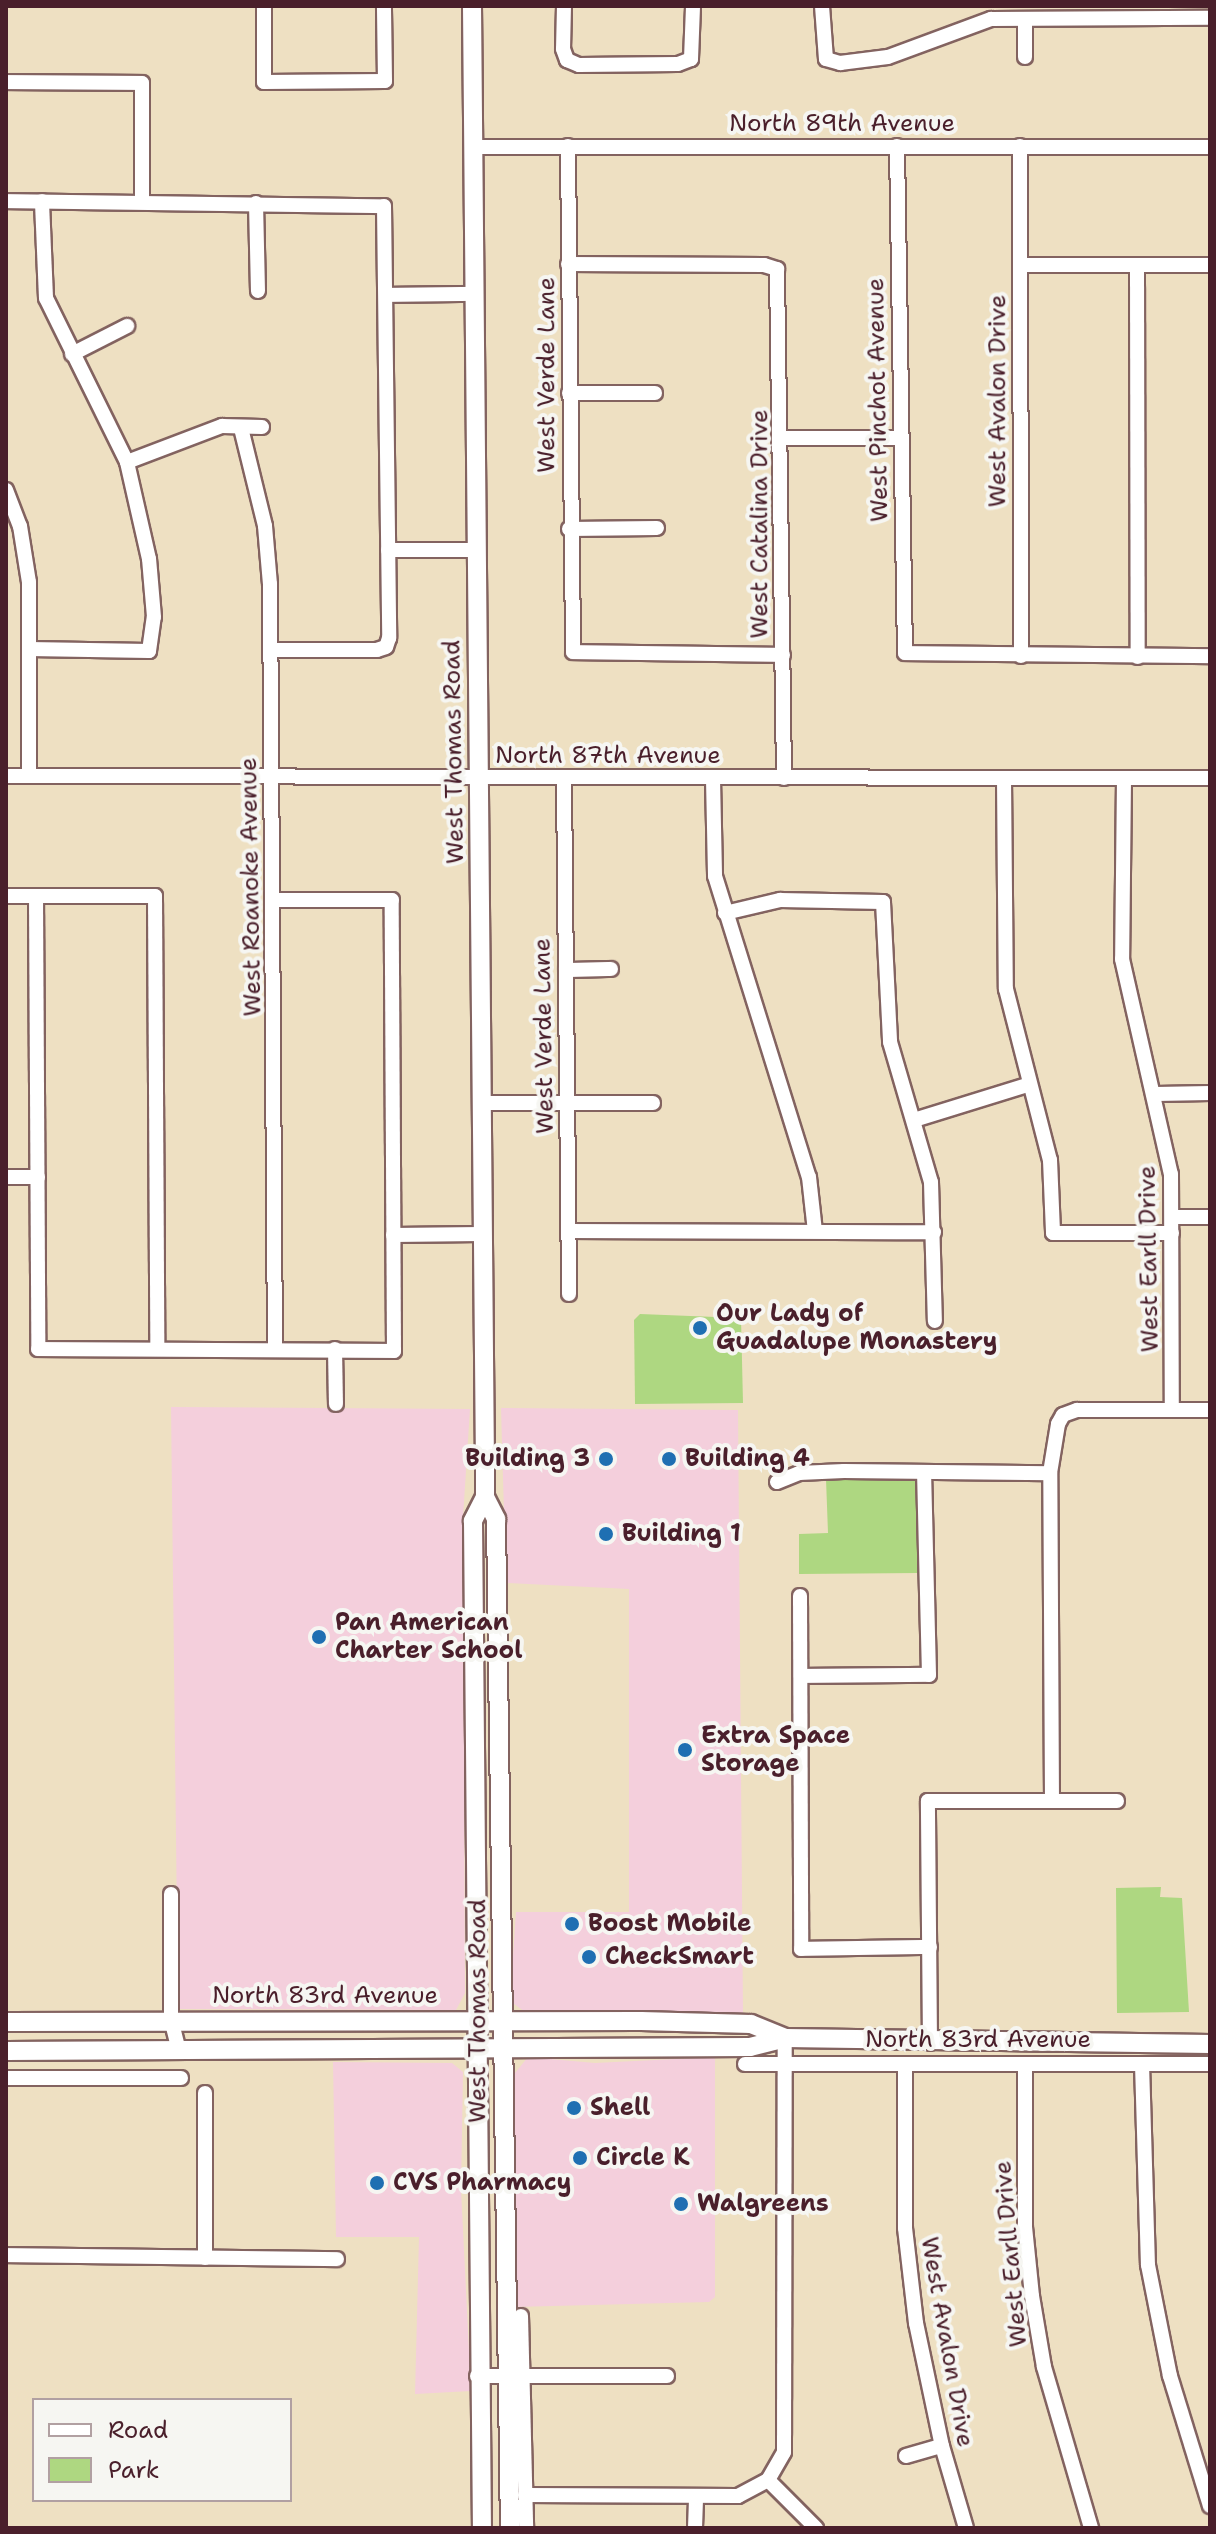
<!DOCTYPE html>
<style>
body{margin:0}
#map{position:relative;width:1216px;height:2534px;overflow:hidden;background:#eee0c2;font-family:"Shantell Sans",sans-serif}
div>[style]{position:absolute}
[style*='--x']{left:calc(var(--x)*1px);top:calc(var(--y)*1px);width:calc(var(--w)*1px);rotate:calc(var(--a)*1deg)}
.built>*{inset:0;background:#f4cfdc}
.green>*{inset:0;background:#aed781}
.roads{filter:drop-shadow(2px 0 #836360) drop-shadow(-2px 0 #836360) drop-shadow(0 2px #836360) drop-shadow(0 -2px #836360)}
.minor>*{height:14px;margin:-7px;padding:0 7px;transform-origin:7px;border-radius:7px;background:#fff}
.major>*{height:18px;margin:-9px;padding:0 9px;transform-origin:9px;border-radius:9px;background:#fff}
.dots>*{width:22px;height:22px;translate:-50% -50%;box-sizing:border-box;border:4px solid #f6f6f2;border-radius:50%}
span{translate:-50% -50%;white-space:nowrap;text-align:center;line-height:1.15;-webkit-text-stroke:8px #f6f6f2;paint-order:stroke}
.street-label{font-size:24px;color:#4a1f2b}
.poi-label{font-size:24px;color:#4a1f2b;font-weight:700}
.left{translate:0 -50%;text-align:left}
.right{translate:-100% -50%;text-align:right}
.frame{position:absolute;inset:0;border:8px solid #4a1f2b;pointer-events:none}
.legend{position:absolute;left:32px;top:2398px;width:260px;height:104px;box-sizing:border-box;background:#f6f6f2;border:2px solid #b1a0a2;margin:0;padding:10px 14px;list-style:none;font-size:24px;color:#4a1f2b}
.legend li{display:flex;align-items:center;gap:16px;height:40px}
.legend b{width:40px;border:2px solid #b1a0a2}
</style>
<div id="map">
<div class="built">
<div style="clip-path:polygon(171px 1407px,470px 1409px,463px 1517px,465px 1993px,456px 2010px,178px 2009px)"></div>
<div style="clip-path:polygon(501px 1408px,738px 1410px,743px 2014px,525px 2012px,510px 2001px,516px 1912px,629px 1912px,629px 1589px,506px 1583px)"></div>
<div style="clip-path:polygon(528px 2057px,595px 2063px,715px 2057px,715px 2297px,709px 2302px,513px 2307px,515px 2073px)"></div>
<div style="clip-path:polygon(333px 2062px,452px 2063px,463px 2072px,461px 2190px,471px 2391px,415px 2394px,419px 2237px,336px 2237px)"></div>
</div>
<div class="green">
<div style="clip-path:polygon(640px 1314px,741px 1318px,743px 1403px,635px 1404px,634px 1320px)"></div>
<div style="clip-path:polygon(826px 1479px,916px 1481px,919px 1573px,799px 1574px,799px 1534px,828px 1533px)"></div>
<div style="clip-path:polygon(1161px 1887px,1160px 1897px,1182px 1898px,1189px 2012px,1117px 2013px,1116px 1888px)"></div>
</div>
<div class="roads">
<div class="minor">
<div style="--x:264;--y:6;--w:76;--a:90"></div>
<div style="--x:264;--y:82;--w:121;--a:-0.5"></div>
<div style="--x:385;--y:81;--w:75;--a:-90.8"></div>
<div style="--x:564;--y:6;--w:43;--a:91.3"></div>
<div style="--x:563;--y:49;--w:12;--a:70"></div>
<div style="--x:567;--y:60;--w:13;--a:23"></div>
<div style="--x:579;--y:65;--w:99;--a:-0.6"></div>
<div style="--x:678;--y:64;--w:14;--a:-21"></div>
<div style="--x:691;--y:59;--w:53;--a:-87.8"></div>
<div style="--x:822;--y:6;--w:53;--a:85.7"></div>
<div style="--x:826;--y:59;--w:15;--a:16"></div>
<div style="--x:840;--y:63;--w:48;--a:-7.1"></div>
<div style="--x:888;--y:57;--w:110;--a:-20.3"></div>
<div style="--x:991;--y:19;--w:219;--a:-0.3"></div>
<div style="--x:1025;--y:57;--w:38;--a:-90"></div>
<div style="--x:6;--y:82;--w:136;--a:0.4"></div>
<div style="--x:142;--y:83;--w:116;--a:90"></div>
<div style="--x:568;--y:146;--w:506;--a:89.43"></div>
<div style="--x:573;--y:652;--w:210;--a:0.8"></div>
<div style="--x:897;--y:146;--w:507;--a:89.1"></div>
<div style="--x:905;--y:653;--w:305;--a:0.6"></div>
<div style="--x:1020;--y:146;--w:510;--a:89.89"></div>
<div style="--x:473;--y:147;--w:737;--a:0"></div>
<div style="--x:6;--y:201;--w:378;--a:0.8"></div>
<div style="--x:384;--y:206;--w:432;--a:89.3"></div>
<div style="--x:389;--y:638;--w:9;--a:108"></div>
<div style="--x:386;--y:647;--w:9;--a:162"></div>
<div style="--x:377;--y:650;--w:105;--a:180"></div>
<div style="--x:256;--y:203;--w:88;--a:88.7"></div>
<div style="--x:568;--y:264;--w:196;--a:0.3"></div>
<div style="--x:764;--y:265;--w:14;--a:17"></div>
<div style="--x:777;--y:269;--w:509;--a:89.21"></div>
<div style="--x:1020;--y:265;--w:190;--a:0"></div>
<div style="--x:1137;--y:266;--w:391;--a:89.9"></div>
<div style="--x:387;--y:295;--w:87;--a:-0.7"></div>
<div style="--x:72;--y:354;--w:62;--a:-27"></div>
<div style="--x:569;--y:393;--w:86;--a:0"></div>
<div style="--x:241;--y:428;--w:101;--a:76.2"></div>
<div style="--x:265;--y:526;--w:58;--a:85.1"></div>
<div style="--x:270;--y:584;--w:765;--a:89.63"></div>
<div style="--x:782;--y:438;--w:119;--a:0"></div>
<div style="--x:127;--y:462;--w:102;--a:-20.8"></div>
<div style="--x:222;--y:426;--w:40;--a:1.4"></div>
<div style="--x:6;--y:490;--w:39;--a:69"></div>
<div style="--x:20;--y:526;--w:57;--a:80.9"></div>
<div style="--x:29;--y:582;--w:194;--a:90"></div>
<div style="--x:569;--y:529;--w:88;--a:-0.7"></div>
<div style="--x:388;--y:550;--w:88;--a:0"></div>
<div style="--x:29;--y:649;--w:120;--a:1"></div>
<div style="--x:149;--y:651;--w:34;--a:-82"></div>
<div style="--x:154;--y:617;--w:58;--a:-94.9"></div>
<div style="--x:149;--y:559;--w:99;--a:-102.8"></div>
<div style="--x:127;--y:462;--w:183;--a:-116.3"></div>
<div style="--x:46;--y:298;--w:97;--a:-92.4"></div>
<div style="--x:6;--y:776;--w:1204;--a:0.1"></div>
<div style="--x:564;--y:778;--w:516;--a:89.44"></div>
<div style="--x:713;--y:779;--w:97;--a:88.8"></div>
<div style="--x:715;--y:876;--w:315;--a:72.7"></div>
<div style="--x:809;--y:1177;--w:54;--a:83.7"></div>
<div style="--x:1004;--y:779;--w:210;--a:89.5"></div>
<div style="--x:1006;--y:989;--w:177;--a:75.6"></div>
<div style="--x:1050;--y:1160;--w:73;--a:87.6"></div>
<div style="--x:1053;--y:1233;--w:119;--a:0"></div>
<div style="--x:1124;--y:779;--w:180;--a:90.6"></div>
<div style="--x:1122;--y:959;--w:221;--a:77.2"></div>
<div style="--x:1171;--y:1174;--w:235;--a:89.8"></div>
<div style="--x:6;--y:896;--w:149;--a:0"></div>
<div style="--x:155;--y:896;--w:452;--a:89.7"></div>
<div style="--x:36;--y:896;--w:453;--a:89.7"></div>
<div style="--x:38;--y:1349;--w:356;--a:0.3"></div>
<div style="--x:394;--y:1351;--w:451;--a:-90.3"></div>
<div style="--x:392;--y:900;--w:119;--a:180"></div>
<div style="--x:725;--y:913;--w:57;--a:-13.3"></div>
<div style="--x:780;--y:900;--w:103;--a:1.1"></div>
<div style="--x:883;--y:902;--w:140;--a:87.1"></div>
<div style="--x:890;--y:1042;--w:146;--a:73.7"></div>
<div style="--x:931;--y:1182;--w:139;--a:88.4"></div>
<div style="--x:566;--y:970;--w:45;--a:-1.3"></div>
<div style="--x:1156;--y:1094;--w:54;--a:-1.1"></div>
<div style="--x:480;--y:1103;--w:173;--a:0"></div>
<div style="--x:914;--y:1120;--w:121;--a:-17.2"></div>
<div style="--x:6;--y:1177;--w:32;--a:0"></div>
<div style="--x:1172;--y:1217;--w:38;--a:0"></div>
<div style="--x:568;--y:1231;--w:366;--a:0.2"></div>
<div style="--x:393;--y:1235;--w:88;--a:-0.7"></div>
<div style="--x:335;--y:1349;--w:55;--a:89"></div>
<div style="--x:777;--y:1482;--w:24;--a:-22"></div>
<div style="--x:799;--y:1473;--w:45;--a:-2.5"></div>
<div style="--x:844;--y:1471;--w:206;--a:0.6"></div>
<div style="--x:800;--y:1596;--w:353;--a:89.8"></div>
<div style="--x:801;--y:1949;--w:129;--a:-0.9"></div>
<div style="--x:802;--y:1676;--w:127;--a:-0.5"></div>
<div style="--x:929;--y:1675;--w:203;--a:-91.4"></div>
<div style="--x:1052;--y:1801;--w:328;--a:-90.3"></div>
<div style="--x:1050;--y:1473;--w:50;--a:-80.7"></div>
<div style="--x:1058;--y:1424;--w:10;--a:-61"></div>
<div style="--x:1063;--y:1415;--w:15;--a:-20"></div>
<div style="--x:1077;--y:1410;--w:133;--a:0"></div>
<div style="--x:171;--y:1894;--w:125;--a:90"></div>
<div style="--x:171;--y:2019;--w:29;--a:76"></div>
<div style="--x:930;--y:2043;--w:242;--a:-90.5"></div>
<div style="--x:928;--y:1801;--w:189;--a:0"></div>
<div style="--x:745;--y:2064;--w:465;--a:0"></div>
<div style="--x:905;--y:2064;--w:164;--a:90"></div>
<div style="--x:905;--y:2228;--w:96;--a:83.4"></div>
<div style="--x:916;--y:2323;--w:126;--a:78.1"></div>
<div style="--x:942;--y:2446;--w:85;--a:73.7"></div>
<div style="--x:1025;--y:2064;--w:163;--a:90"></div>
<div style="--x:1025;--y:2227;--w:69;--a:84.2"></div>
<div style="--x:1032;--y:2296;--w:72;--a:80.4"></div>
<div style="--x:1044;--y:2367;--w:168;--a:73.7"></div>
<div style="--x:1142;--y:2064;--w:201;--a:88.3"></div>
<div style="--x:1148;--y:2265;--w:113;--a:78.8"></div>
<div style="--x:1170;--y:2376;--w:136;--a:72.9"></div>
<div style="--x:6;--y:2078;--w:175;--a:0"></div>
<div style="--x:6;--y:2255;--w:331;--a:0.7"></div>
<div style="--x:205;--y:2258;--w:165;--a:-90"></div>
<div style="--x:521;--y:2316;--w:212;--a:88.6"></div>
<div style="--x:477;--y:2376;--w:190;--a:0"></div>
<div style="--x:906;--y:2456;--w:37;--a:-16"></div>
<div style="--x:768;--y:2480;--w:68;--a:45"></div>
<div style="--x:525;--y:2495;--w:213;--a:0.3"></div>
<div style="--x:738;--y:2496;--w:34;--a:-28"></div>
<div style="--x:768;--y:2480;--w:32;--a:-60"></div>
<div style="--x:784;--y:2452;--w:414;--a:-89.9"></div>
<div style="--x:695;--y:2528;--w:28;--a:-88"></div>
</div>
<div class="major">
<div style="--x:472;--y:6;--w:1450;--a:89.49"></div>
<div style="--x:485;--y:1456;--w:41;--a:90"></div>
<div style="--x:485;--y:1497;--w:27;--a:117"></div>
<div style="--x:473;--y:1521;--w:1007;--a:89.49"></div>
<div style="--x:485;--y:1497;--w:25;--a:63"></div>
<div style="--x:496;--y:1519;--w:1009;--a:89.21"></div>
<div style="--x:6;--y:2022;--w:635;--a:-0.09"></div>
<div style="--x:641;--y:2021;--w:110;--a:1.6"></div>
<div style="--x:751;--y:2024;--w:37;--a:22"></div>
<div style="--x:6;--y:2051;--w:744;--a:-0.31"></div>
<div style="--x:750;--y:2047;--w:36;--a:-14"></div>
<div style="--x:785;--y:2038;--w:425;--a:0.8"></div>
</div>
</div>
<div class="dots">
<div style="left:700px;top:1328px;background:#1f6fb2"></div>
<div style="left:606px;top:1459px;background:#1f6fb2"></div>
<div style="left:669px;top:1459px;background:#1f6fb2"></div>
<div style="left:606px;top:1534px;background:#1f6fb2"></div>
<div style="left:319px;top:1637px;background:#1f6fb2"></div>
<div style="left:685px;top:1750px;background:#1f6fb2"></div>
<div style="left:572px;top:1924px;background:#1f6fb2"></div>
<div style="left:589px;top:1957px;background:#1f6fb2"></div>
<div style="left:574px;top:2108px;background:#1f6fb2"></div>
<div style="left:580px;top:2158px;background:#1f6fb2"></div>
<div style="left:377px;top:2183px;background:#1f6fb2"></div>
<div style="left:681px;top:2204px;background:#1f6fb2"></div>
</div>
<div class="street-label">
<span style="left:842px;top:124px">North 89th Avenue</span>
<span style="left:547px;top:375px;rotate:-90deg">West Verde Lane</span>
<span style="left:878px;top:400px;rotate:-91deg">West Pinchot Avenue</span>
<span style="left:998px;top:401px;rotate:-90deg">West Avalon Drive</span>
<span style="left:760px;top:524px;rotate:-90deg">West Catalina Drive</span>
<span style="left:454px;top:752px;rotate:-91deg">West Thomas Road</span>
<span style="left:608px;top:756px">North 87th Avenue</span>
<span style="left:251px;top:887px;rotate:-91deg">West Roanoke Avenue</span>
<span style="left:544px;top:1036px;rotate:-91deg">West Verde Lane</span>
<span style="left:1149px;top:1259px;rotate:-91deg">West Earll Drive</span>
<span style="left:325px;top:1996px">North 83rd Avenue</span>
<span style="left:478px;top:2011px;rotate:-90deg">West Thomas Road</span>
<span style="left:978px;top:2040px">North 83rd Avenue</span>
<span style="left:1011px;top:2254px;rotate:-95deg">West Earll Drive</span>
<span style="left:947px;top:2342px;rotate:80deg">West Avalon Drive</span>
</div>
<div class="poi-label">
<span class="left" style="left:716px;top:1328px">Our Lady of<br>Guadalupe Monastery</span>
<span class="right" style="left:590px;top:1459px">Building 3</span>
<span class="left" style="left:685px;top:1459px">Building 4</span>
<span class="left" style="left:622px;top:1534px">Building 1</span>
<span class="left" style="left:335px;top:1637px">Pan American<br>Charter School</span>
<span class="left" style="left:701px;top:1750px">Extra Space<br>Storage</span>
<span class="left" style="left:588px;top:1924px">Boost Mobile</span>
<span class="left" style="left:605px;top:1957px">CheckSmart</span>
<span class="left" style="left:590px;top:2108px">Shell</span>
<span class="left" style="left:596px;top:2158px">Circle K</span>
<span class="left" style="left:393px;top:2183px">CVS Pharmacy</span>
<span class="left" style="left:697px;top:2204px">Walgreens</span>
</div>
<div class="frame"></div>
<ul class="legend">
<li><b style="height:10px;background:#fff"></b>Road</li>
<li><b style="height:22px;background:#aed781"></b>Park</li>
</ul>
</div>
